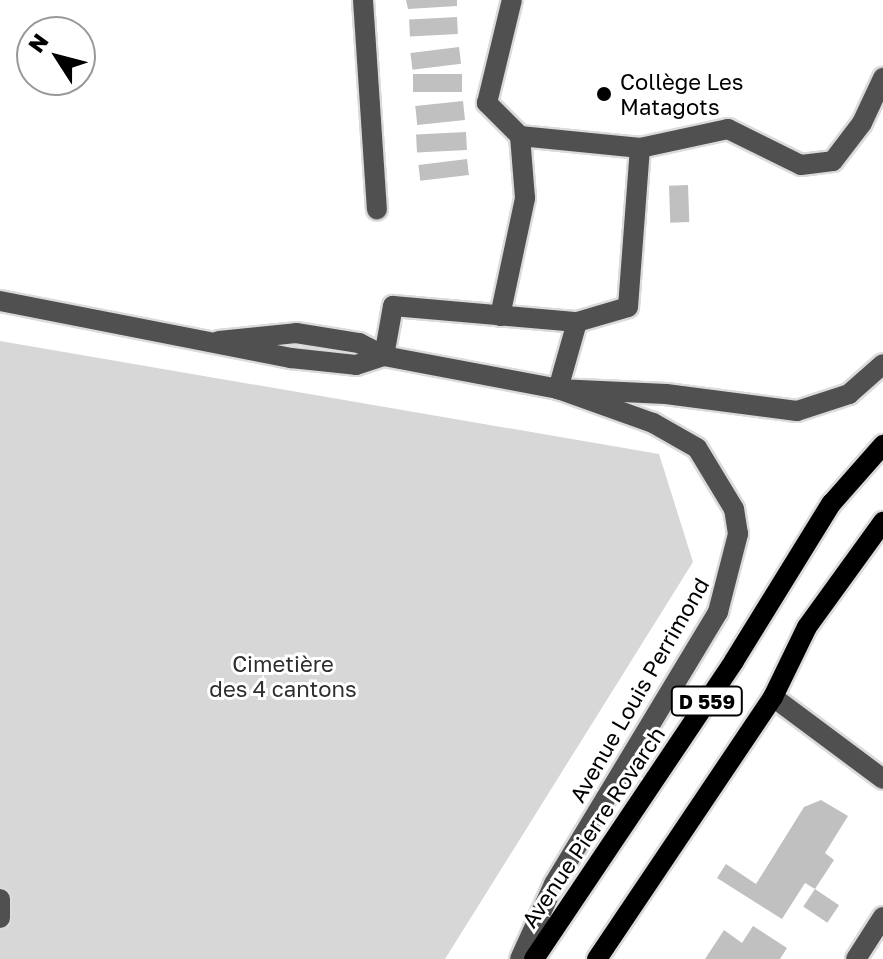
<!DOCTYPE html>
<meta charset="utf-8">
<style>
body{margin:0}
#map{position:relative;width:883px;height:959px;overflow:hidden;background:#fff;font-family:"Golos Text",sans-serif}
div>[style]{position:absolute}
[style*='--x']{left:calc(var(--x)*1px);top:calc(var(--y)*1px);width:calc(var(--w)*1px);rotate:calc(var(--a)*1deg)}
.green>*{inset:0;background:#d7d7d7}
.building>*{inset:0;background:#c0c0c0;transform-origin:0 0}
.roads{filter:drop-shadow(2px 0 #dbdbdb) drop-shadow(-2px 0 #dbdbdb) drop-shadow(0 2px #dbdbdb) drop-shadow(0 -2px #dbdbdb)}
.minor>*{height:20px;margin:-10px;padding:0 10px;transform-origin:10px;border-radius:10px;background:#505050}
.major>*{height:20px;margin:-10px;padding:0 10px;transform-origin:10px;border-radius:10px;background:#000}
.dots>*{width:22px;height:22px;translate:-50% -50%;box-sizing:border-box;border:4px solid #fff;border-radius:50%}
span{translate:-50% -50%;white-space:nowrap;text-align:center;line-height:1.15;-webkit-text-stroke:6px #fff;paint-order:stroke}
.shield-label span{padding:2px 6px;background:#fff;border:2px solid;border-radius:6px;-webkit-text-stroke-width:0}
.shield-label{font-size:20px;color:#000;font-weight:700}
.poi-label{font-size:22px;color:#000}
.left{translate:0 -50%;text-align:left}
.park-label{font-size:22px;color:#2e2e2e}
.street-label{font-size:22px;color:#000}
.north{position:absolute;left:16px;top:16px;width:80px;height:80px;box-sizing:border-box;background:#fff;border:2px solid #999;border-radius:50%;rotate:306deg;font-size:22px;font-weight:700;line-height:32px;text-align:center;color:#000}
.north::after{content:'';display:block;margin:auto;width:28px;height:36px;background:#000;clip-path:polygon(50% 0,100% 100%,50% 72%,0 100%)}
</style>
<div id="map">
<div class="green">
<div style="clip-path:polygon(0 341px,659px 454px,693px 562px,445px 959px,0 959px)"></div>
</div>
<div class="building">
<div style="clip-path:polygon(406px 0,457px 0,457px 6px,408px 9px)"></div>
<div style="left:457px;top:17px;width:17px;height:48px;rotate:87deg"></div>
<div style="left:459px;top:47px;width:17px;height:49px;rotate:83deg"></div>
<div style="left:462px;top:74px;width:18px;height:49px;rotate:90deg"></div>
<div style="left:463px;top:101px;width:19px;height:48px;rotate:84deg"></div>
<div style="left:466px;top:132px;width:18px;height:50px;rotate:87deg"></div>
<div style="left:467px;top:159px;width:16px;height:49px;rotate:83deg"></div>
<div style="left:688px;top:185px;width:37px;height:19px;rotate:88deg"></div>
<div style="clip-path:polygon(821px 800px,848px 816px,825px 853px,834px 860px,815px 889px,805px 883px,782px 919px,717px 878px,726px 864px,756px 884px,804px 807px)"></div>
<div style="left:815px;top:889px;width:29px;height:21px;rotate:34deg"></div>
<div style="clip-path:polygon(753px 926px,787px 948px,780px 959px,705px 959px,724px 930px,742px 943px)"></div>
</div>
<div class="roads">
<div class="minor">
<div style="--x:363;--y:0;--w:210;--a:86.2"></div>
<div style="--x:520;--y:136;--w:121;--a:5.7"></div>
<div style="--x:640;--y:148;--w:90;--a:-12.2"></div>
<div style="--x:728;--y:129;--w:81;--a:26.3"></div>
<div style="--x:801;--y:165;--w:32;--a:-7"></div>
<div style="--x:833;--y:161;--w:48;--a:-52.7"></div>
<div style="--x:862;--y:123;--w:50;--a:-65"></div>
<div style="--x:0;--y:301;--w:297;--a:11.1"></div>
<div style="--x:291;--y:358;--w:65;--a:6.1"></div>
<div style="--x:356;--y:365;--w:29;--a:-18"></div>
<div style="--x:500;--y:316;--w:121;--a:-78"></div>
<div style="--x:525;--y:198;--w:62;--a:-94.6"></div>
<div style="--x:520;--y:136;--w:47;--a:-135"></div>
<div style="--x:487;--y:103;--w:106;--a:-76.4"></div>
<div style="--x:577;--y:322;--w:53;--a:-16.4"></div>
<div style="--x:628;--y:307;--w:159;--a:-85.7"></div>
<div style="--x:219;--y:341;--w:77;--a:-5.9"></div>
<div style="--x:296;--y:333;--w:64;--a:9"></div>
<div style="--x:359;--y:343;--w:28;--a:27"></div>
<div style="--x:384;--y:356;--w:177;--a:10.7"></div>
<div style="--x:558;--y:389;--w:108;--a:2.7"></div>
<div style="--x:666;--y:394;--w:132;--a:7.4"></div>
<div style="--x:797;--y:411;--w:55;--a:-18.1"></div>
<div style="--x:849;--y:394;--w:45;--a:-41.4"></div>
<div style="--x:384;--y:356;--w:51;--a:-79.8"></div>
<div style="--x:393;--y:306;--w:185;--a:5"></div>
<div style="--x:577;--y:322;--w:70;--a:105.8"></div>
<div style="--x:773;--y:697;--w:137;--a:36.7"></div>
<div style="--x:0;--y:899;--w:19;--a:90"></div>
<div style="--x:520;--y:959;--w:82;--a:-65.6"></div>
<div style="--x:554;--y:884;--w:318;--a:-58.9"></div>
<div style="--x:718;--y:612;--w:81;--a:-75.6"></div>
<div style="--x:738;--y:534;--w:25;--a:-99"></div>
<div style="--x:734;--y:509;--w:71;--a:-121.2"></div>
<div style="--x:697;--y:448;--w:51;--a:-150.4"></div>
<div style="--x:653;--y:423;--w:101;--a:-160.3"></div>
<div style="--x:856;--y:959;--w:50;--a:-57.3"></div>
</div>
<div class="major">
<div style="--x:534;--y:959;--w:359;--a:-56.1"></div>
<div style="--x:734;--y:661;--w:185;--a:-58.3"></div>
<div style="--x:831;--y:504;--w:79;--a:-48.6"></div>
<div style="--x:597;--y:959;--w:316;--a:-56.1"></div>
<div style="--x:773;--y:697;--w:78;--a:-64.1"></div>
<div style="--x:807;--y:627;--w:130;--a:-54.1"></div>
</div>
</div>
<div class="dots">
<div style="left:604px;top:94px;background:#000"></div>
</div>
<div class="shield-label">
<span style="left:707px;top:701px">D 559</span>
</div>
<div class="poi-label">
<span class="left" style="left:620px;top:94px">Collège Les<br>Matagots</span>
</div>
<div class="park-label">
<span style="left:283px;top:676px">Cimetière<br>des 4 cantons</span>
</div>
<div class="street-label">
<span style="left:639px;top:690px;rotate:-60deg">Avenue Louis Perrimond</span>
<span style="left:593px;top:827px;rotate:-56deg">Avenue Pierre Rovarch</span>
</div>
<div class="north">N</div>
</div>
